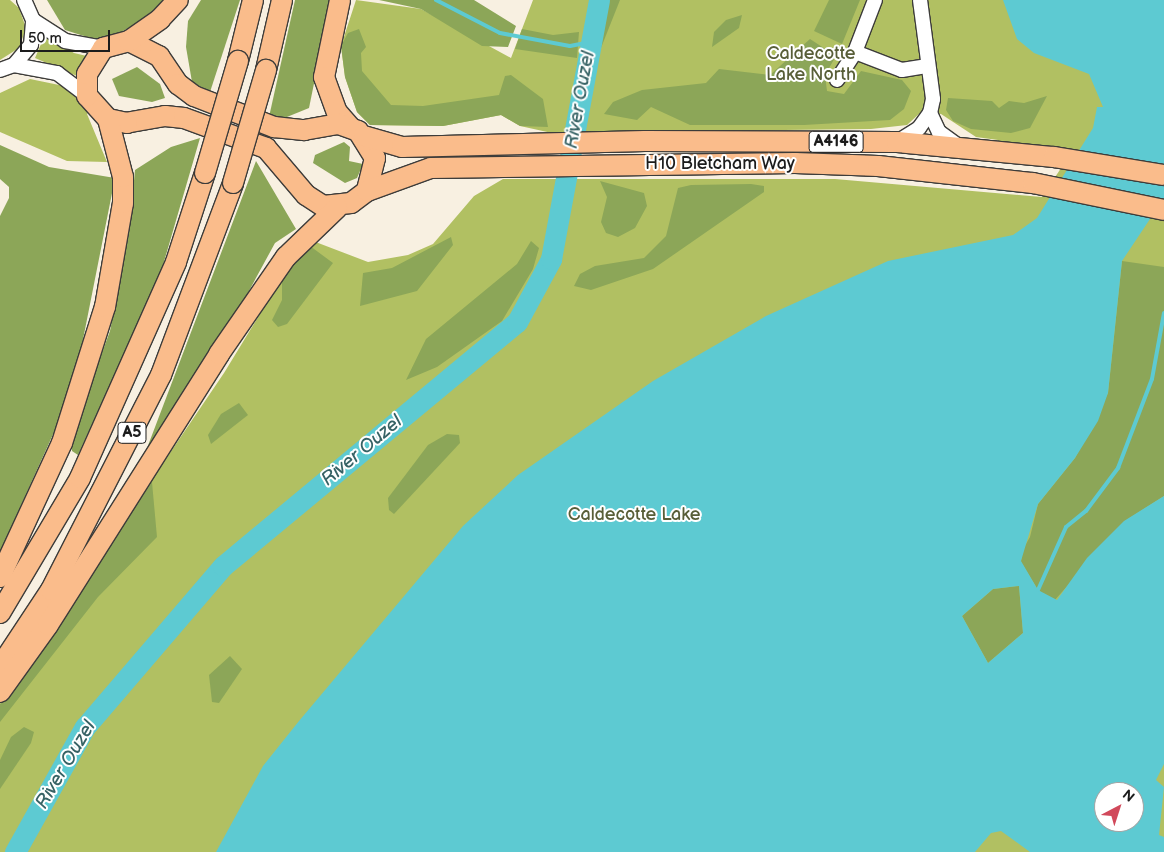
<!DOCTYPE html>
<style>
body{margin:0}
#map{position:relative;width:1164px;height:852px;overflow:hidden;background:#f8f0e1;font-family:"Balsamiq Sans",sans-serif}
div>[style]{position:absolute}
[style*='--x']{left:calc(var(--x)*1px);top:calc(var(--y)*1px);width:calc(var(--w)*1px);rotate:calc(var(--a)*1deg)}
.green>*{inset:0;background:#b1c062}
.forest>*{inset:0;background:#8ca658}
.water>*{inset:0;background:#5dcad2}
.stream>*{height:4px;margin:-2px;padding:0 2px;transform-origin:2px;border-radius:2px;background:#5dcad2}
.river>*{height:21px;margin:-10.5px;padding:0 10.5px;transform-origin:10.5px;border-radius:10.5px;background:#5dcad2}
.roads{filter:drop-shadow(1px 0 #3d3c3a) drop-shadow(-1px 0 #3d3c3a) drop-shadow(0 1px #3d3c3a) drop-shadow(0 -1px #3d3c3a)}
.minor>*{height:14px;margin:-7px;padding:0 7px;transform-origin:7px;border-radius:7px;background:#fff}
.highway>*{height:20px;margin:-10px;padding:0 10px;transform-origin:10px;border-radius:10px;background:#fabc8b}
.bridges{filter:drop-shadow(1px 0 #3d3c3a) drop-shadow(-1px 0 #3d3c3a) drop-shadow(0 1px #3d3c3a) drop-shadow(0 -1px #3d3c3a)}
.highway-bridge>*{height:20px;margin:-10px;padding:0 10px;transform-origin:10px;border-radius:10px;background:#fabc8b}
span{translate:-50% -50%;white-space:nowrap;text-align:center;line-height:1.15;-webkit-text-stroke:4px #fff;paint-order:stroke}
.shield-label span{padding:1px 4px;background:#fff;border:1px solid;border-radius:4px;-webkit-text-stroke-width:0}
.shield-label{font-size:16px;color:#1c1c1c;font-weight:700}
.park-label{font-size:18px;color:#585e38}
.street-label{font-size:18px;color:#1c1c1c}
.water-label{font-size:19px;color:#366265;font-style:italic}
.north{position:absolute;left:1094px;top:782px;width:50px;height:50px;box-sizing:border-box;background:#fff;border:1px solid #a4a4a4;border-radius:50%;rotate:40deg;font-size:14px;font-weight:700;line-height:20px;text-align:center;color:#1c1c1c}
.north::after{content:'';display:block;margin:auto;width:18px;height:22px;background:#d1495b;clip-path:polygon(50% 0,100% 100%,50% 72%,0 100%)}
.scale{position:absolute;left:20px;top:30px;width:90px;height:22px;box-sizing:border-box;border:2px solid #1c1c1c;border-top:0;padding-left:6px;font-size:15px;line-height:18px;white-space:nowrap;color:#1c1c1c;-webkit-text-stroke:4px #fff;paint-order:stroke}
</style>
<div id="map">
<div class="green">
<div style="clip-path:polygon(0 0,10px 0,19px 8px,26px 28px,19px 48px,0 60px)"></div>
<div style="clip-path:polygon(evenodd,356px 0,421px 9px,511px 58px,533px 0,1164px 0,1164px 852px,0 852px,0 704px,224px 373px,282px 278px,313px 241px,368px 262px,408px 255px,433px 244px,474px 196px,503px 179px,835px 179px,1042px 197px,1067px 159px,999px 151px,998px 140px,976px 137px,941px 114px,921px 112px,907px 125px,871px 129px,552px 133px,520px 126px,501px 115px,443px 126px,370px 125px,357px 112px,345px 77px,341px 46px,356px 0,1104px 792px,1134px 792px,1134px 822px,1104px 822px,1104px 792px)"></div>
<div style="clip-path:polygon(45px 35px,74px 53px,91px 57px,84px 79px,35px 58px)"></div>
<div style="clip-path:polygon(30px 79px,64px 86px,91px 110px,87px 114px,107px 162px,67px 161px,0 132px,0 93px)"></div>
</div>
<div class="forest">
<div style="clip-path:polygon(47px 0,165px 0,141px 21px,103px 42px,65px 30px)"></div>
<div style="clip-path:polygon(201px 0,240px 0,210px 92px,192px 82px,186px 47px,188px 21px)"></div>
<div style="clip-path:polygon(295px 0,331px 0,309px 108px,282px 119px,269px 117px)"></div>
<div style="clip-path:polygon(379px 0,474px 0,516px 26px,508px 47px,482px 46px,421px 9px)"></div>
<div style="clip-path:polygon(590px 0,620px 0,593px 68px,585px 32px)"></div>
<div style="clip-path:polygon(829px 0,860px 0,842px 44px,814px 31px)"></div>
<div style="clip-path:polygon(742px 15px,739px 28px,712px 47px,714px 32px,726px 20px)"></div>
<div style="clip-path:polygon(359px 29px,366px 47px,361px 53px,362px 71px,391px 105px,423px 106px,499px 95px,505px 76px,511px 75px,543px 99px,548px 127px,520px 126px,501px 115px,443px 126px,370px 125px,357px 112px,345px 77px,341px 46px,348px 33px)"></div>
<div style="clip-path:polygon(522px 29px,553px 35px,579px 32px,577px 58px,515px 49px)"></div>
<div style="clip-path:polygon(810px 39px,836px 56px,825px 75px,827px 91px,844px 94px,861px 71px,902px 80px,911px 91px,904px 109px,890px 120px,804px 125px,690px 125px,651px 107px,637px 120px,604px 114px,613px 102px,642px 90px,706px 83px,719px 69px,770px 75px)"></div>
<div style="clip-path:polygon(137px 67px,160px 84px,165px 98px,152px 102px,119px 96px,112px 79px)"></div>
<div style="clip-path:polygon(1047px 96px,1030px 128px,1011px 133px,971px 129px,953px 121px,946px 110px,948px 98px,992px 101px,999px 108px,1009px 101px,1024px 103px)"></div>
<div style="clip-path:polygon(200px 138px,161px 272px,78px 455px,72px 451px,71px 436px,110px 331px,129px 233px,135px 170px,171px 147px)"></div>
<div style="clip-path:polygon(344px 142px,350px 147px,349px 161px,363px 164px,357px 178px,345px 183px,313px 163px,315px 155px)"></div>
<div style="clip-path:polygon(0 145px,49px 167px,115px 178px,73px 390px,0 552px,0 216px,9px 198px,9px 187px,0 179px)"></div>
<div style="clip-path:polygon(256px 161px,296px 229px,275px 243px,232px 322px,141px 464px)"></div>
<div style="clip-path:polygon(600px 181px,644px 193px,647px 206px,635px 228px,618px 237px,606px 233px,601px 222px,607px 197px)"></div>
<div style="clip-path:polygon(691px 185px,751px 184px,764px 186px,764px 192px,653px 269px,591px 290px,574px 286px,580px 274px,595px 266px,644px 258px,666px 236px,678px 188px)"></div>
<div style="clip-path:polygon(451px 237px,453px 245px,417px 291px,360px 306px,363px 273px,392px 268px)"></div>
<div style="clip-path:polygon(531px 241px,539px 248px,533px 269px,502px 321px,437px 367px,406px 380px,426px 339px,517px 264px)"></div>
<div style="clip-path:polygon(310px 246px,333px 263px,287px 324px,278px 327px,272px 320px,282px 300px,282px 278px)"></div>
<div style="clip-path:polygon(1122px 261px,1164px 267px,1164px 496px,1125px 521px,1054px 601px,1038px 590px,1021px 562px,1022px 551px,1030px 537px,1038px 504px,1075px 458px,1108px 393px)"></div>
<div style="clip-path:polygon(239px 403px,248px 415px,211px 444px,208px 435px,221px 414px)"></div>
<div style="clip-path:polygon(447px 434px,459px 435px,460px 443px,394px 514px,389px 510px,388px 498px,428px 445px)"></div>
<div style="clip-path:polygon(152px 482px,157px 537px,98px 597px,0 722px,0 704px)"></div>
<div style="clip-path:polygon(1019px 586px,1023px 633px,988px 663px,962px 616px,993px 589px)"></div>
<div style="clip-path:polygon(230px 656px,242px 669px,219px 703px,212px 702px,209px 675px)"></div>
<div style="clip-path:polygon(24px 727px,34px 732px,31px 743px,0 789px,0 760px,11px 737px)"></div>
</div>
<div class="water">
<div style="clip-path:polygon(evenodd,1003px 0,1164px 0,1164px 198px,1122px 261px,1108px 393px,1098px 421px,1075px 458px,1038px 504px,1021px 561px,1038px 590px,1057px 600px,1087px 558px,1124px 521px,1164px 496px,1164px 764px,1156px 780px,1164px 787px,1159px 835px,1164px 837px,1164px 852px,1030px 852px,1001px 831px,991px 833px,975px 852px,216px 852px,263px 766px,299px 721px,463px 526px,518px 475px,653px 381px,766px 316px,888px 261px,1013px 235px,1037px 218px,1093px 128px,1097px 107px,1103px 107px,1089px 74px,1034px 53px,1017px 39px,1003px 0,1019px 586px,1023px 633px,988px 663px,962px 616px,993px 589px,1019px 586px,1003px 0,1104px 792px,1134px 792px,1134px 822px,1104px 822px,1104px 792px)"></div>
</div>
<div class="stream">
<div style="--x:436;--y:0;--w:72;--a:27.3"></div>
<div style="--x:500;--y:33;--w:71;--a:10.5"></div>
<div style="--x:570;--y:46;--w:21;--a:-11"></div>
<div style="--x:1038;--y:590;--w:69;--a:-66"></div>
<div style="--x:1066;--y:527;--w:26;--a:-39"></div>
<div style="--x:1086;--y:511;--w:54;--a:-53.3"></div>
<div style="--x:1118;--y:468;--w:95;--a:-69.1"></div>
<div style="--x:1152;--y:379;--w:67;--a:-79.7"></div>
</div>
<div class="river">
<div style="--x:15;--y:852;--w:143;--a:-60.8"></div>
<div style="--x:85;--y:727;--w:212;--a:-49.4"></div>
<div style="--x:223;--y:566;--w:382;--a:-39.7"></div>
<div style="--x:517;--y:322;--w:72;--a:-61.6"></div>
<div style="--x:551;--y:259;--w:263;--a:-79.5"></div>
</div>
<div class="roads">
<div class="minor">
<div style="--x:920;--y:0;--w:100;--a:82.5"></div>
<div style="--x:933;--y:99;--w:14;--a:102"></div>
<div style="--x:33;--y:20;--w:38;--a:33"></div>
<div style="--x:65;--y:41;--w:39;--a:10"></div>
<div style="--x:855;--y:52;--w:50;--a:21"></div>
<div style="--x:902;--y:70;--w:26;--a:-9"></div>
<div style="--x:14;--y:65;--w:44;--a:10.5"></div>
<div style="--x:57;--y:73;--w:38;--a:37"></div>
<div style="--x:0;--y:70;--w:15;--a:-20"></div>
<div style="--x:14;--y:65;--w:26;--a:-50"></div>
<div style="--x:31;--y:45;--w:25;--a:-85"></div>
<div style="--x:33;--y:20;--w:22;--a:-114"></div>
<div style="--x:837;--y:80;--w:33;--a:-57"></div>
<div style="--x:855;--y:52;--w:56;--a:-69"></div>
<div style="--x:897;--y:142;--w:26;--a:-32"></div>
<div style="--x:919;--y:128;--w:19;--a:-54"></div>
<div style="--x:930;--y:113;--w:21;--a:65"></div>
<div style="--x:939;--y:132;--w:26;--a:36"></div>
</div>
<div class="highway">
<div style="--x:340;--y:0;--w:79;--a:101.7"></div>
<div style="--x:324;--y:77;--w:37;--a:70"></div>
<div style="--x:337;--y:112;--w:20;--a:49"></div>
<div style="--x:129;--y:41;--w:34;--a:27"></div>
<div style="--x:159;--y:56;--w:34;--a:56"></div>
<div style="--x:178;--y:84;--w:20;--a:37"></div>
<div style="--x:194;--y:96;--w:86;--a:21.2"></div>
<div style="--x:274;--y:127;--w:30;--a:6"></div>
<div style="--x:304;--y:130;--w:36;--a:-10"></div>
<div style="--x:339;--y:124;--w:20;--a:20"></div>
<div style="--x:358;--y:131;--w:32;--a:58"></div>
<div style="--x:375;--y:158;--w:34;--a:104"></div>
<div style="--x:367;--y:191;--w:20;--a:143"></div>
<div style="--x:351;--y:203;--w:28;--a:174"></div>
<div style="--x:323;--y:206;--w:20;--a:-147"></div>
<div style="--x:306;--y:195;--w:62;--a:-130.4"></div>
<div style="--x:266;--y:148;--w:87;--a:-159.9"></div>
<div style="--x:184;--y:118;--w:19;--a:-174"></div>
<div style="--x:165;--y:116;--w:39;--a:170"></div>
<div style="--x:127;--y:123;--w:19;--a:-168"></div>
<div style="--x:108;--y:119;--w:31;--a:-132"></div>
<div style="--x:87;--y:96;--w:22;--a:-90"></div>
<div style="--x:87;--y:74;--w:31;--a:-58"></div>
<div style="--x:103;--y:48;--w:27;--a:-15"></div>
<div style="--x:129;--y:41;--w:38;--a:-35"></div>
<div style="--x:160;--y:19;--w:26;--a:-47"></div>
<div style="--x:238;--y:61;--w:63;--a:-76.2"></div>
<div style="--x:266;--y:70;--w:72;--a:-77.1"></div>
<div style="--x:364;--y:136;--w:40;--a:16"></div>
<div style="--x:402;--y:147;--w:243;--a:-1.4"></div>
<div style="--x:645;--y:141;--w:252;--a:0.2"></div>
<div style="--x:897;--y:142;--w:158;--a:5.5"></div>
<div style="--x:1054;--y:157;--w:111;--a:9.3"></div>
<div style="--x:367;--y:191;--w:68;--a:-19.8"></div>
<div style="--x:431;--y:168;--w:364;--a:-0.8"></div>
<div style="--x:795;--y:163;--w:83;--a:2.1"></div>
<div style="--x:878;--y:166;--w:156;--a:6.3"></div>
<div style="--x:1033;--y:183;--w:134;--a:11.6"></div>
<div style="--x:0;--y:577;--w:148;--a:-65.2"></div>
<div style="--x:62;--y:443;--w:143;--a:-72.5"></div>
<div style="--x:105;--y:307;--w:106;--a:-80.2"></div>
<div style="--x:123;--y:203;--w:26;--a:-90"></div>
<div style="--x:123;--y:177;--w:60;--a:-104.5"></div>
<div style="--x:0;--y:613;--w:157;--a:-59.3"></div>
<div style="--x:80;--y:478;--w:236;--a:-66"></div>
<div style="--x:176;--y:262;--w:94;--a:-72"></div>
<div style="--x:0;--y:667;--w:92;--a:-56.5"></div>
<div style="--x:51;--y:590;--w:242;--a:-62.9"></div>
<div style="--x:161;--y:375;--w:205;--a:-69.4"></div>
<div style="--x:0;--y:692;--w:82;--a:-54.4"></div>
<div style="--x:48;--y:625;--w:320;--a:-57.7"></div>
<div style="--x:219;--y:354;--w:118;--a:-55.4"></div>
<div style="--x:286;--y:257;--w:71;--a:-43.9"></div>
</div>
</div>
<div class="bridges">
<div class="highway-bridge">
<div style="--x:205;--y:173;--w:117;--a:-73.6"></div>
<div style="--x:233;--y:183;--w:118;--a:-73.7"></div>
</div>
</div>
<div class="shield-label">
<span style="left:836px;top:142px">A4146</span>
<span style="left:132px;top:433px">A5</span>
</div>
<div class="park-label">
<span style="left:811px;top:65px">Caldecotte<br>Lake North</span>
<span style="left:634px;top:515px">Caldecotte Lake</span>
</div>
<div class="street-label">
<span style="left:720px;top:164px">H10 Bletcham Way</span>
</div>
<div class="water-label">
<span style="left:580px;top:100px;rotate:-80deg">River Ouzel</span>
<span style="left:362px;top:451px;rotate:-40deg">River Ouzel</span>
<span style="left:66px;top:765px;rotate:-59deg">River Ouzel</span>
</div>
<div class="north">N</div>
<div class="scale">50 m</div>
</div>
